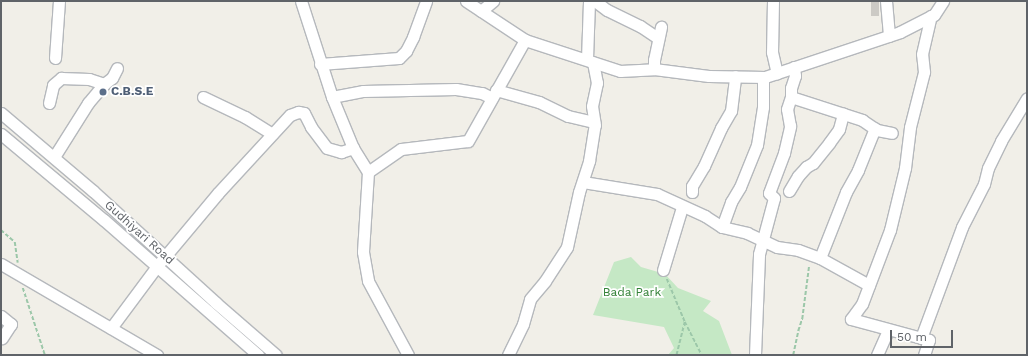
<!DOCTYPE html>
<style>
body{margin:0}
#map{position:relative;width:1028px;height:356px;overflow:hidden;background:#f1efe8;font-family:"Work Sans",sans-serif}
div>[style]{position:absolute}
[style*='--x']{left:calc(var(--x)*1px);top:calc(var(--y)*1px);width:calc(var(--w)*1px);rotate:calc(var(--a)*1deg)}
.green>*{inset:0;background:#c5e8c5}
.building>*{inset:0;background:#cccac5;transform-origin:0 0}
.path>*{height:1.5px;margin-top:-0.75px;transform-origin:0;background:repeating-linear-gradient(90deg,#9cc7a9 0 4px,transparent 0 6px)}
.roads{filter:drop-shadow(1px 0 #b5b8bc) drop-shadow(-1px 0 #b5b8bc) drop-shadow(0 1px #b5b8bc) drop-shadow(0 -1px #b5b8bc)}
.minor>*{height:11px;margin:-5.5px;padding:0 5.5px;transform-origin:5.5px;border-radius:5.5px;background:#fff}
.dots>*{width:11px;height:11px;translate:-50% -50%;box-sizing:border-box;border:2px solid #fff;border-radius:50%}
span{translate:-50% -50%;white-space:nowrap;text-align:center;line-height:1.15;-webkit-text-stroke:3.5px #fff;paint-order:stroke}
.service-label{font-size:12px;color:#4e5e75;font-weight:700}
.left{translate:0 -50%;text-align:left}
.street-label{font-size:12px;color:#5f6368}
.park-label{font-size:12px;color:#348238}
.frame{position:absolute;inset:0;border:2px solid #5f6368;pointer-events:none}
.scale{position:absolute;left:890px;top:330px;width:63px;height:18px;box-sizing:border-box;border:2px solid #5f6368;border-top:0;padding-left:5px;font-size:12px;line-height:14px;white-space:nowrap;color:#5f6368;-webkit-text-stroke:3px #fff;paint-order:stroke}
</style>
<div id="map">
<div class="green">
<div style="clip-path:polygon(631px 257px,641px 267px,665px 274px,678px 288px,711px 301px,703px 311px,719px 321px,732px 355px,668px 355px,674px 348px,664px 327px,593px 315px,614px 262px)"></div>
</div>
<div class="building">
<div style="left:871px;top:1px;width:8px;height:15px"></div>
</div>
<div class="path">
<div style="--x:1;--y:230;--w:18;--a:41"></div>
<div style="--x:15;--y:242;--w:21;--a:82"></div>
<div style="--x:667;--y:279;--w:47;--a:67.3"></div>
<div style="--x:685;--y:322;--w:34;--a:104"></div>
<div style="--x:23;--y:288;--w:71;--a:71.8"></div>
<div style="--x:685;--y:322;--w:37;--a:63"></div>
<div style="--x:793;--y:355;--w:25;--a:-78"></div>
<div style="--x:798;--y:331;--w:13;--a:-72"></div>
<div style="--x:802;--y:319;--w:54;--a:-82.6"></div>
</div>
<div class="roads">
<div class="minor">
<div style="--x:301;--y:1;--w:101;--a:72.1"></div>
<div style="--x:332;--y:97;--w:55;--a:67.6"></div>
<div style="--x:353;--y:148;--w:28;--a:58"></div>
<div style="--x:368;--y:172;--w:80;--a:93.6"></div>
<div style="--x:363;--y:252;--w:29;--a:80"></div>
<div style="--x:368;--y:281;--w:84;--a:61.6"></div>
<div style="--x:466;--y:1;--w:71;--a:33.5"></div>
<div style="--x:525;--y:40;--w:100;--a:18.1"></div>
<div style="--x:620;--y:71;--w:34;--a:-3"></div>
<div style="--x:654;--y:69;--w:55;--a:7.3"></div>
<div style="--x:709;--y:76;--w:56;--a:1"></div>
<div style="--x:765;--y:77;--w:142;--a:-18.4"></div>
<div style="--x:900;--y:32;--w:38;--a:-27"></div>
<div style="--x:934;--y:15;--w:17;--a:-57"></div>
<div style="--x:595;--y:1;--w:15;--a:37"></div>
<div style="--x:607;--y:10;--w:37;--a:26"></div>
<div style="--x:640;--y:26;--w:22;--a:34"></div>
<div style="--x:773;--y:1;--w:51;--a:91.1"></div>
<div style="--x:772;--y:52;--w:22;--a:77"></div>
<div style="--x:886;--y:1;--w:35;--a:85"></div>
<div style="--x:481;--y:11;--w:16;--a:-40"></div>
<div style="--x:55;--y:58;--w:57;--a:-86"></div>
<div style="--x:587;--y:59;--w:58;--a:-88"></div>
<div style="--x:320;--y:64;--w:79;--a:-4.3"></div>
<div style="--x:399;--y:58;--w:10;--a:-45"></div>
<div style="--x:406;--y:51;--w:16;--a:-63"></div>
<div style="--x:413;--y:37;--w:38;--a:-70"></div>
<div style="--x:654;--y:69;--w:9;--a:-90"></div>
<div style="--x:654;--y:60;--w:34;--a:-78"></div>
<div style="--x:496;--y:90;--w:45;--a:15.6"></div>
<div style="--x:539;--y:102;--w:32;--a:26"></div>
<div style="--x:568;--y:116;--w:27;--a:13"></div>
<div style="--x:203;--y:97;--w:47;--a:25.5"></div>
<div style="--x:245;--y:117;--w:32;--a:32"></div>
<div style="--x:332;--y:97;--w:32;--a:-11"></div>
<div style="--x:363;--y:91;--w:93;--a:-1.2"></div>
<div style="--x:456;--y:89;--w:26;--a:9"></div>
<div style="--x:482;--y:93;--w:11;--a:27"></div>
<div style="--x:791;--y:97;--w:75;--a:17.9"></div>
<div style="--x:862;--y:120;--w:18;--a:34"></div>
<div style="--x:877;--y:130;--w:15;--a:11"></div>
<div style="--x:49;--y:103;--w:18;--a:-77"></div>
<div style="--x:53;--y:85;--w:11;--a:-41"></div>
<div style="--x:61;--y:78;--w:28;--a:2"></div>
<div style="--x:89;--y:79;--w:16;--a:18"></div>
<div style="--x:1;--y:113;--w:121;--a:40.3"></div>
<div style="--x:93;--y:191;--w:166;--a:42.3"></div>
<div style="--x:216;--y:303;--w:79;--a:40.9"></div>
<div style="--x:1;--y:134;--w:134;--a:39.9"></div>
<div style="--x:104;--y:220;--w:205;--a:41.2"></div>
<div style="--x:54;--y:157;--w:64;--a:-57.8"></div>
<div style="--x:88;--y:103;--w:25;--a:-50"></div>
<div style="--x:104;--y:84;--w:10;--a:-37"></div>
<div style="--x:112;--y:78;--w:11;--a:-63"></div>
<div style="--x:368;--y:172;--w:40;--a:-34.9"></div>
<div style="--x:401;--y:149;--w:67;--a:-6.8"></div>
<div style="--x:468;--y:141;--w:116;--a:-60.6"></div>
<div style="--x:583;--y:182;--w:75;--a:9.2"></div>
<div style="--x:657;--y:194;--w:53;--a:24.6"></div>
<div style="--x:705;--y:216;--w:20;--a:33"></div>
<div style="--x:722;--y:227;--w:26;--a:13"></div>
<div style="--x:747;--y:233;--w:33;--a:25"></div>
<div style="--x:777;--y:247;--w:21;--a:8"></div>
<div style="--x:798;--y:250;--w:23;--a:20"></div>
<div style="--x:820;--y:258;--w:56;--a:28.9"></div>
<div style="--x:789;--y:191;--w:17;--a:-59"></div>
<div style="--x:798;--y:176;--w:12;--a:-48"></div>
<div style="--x:806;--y:167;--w:8;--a:-30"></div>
<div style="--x:813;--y:163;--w:26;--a:-51"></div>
<div style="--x:829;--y:143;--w:17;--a:-54"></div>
<div style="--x:839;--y:129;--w:16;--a:-75"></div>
<div style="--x:692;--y:192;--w:6;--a:-90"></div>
<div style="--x:692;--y:186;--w:23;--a:-59"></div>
<div style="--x:704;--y:166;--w:42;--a:-65.9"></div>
<div style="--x:721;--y:128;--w:20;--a:-60"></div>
<div style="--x:731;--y:111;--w:35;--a:-83"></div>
<div style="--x:722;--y:227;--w:27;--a:-70"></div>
<div style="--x:731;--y:202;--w:17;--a:-59"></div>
<div style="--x:740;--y:187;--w:45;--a:-68"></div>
<div style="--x:757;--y:145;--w:38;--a:-81"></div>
<div style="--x:763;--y:107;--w:30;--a:-90"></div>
<div style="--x:820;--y:258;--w:71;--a:-68.5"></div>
<div style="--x:846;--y:192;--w:25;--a:-61"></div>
<div style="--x:858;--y:170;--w:45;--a:-68"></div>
<div style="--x:1;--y:264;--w:181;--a:30.3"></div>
<div style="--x:663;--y:270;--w:66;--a:-73.2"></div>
<div style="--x:1;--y:316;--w:13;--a:39"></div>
<div style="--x:11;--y:324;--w:17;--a:123"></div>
<div style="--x:111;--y:328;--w:77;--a:-53.4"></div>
<div style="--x:157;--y:266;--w:95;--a:-50.1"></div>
<div style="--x:218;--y:193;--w:106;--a:-47.3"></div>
<div style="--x:290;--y:115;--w:9;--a:-21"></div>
<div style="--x:298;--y:112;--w:6;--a:9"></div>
<div style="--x:304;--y:113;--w:16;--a:63"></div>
<div style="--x:311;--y:127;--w:26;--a:53"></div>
<div style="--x:327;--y:148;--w:15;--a:16"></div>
<div style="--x:341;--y:152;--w:13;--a:-18"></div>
<div style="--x:921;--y:338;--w:118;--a:-69.7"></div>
<div style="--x:962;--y:227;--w:48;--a:-62.9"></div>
<div style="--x:984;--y:184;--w:16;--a:-76"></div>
<div style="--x:988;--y:168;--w:30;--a:-64"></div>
<div style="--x:1001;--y:141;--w:50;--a:-58.8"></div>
<div style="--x:508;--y:355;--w:34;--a:-64"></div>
<div style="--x:523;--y:324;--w:26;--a:-74"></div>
<div style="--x:530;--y:299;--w:23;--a:-50"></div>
<div style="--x:545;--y:281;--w:40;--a:-57.1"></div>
<div style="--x:567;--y:247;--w:56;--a:-77.7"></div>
<div style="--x:579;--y:192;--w:33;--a:-72"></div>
<div style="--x:589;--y:161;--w:36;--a:-81"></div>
<div style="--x:595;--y:125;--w:19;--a:-99"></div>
<div style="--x:592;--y:106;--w:24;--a:-78"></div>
<div style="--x:597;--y:83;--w:21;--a:-101"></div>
<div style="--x:755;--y:355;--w:101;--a:-87.7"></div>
<div style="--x:759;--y:254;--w:58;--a:-75"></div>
<div style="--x:774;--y:198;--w:7;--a:-135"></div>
<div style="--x:769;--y:193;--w:43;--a:-69.4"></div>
<div style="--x:784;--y:153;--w:28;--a:-77"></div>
<div style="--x:790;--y:126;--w:17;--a:-100"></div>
<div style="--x:787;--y:109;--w:13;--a:-72"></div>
<div style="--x:791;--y:97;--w:9;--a:-90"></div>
<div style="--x:791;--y:88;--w:13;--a:-72"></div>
<div style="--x:795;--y:76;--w:9;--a:-96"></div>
<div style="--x:877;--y:355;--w:27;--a:-66"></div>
<div style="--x:924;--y:355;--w:16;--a:-72"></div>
<div style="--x:929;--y:340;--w:81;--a:-164.9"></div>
<div style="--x:851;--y:319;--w:19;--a:-54"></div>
<div style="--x:862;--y:304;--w:79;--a:-69.3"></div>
<div style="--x:890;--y:230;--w:64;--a:-76.4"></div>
<div style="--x:905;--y:168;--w:41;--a:-83"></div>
<div style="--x:910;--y:127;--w:57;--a:-75.7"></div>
<div style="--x:924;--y:72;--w:18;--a:-96"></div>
<div style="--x:922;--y:54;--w:39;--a:-77"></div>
</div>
</div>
<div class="dots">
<div style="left:103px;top:92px;background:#5c6f8a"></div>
</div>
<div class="service-label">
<span class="left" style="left:111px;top:92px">C.B.S.E</span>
</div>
<div class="street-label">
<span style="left:139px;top:233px;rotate:42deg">Gudhiyari Road</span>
</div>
<div class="park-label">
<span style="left:632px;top:293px">Bada Park</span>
</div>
<div class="frame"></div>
<div class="scale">50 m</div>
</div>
